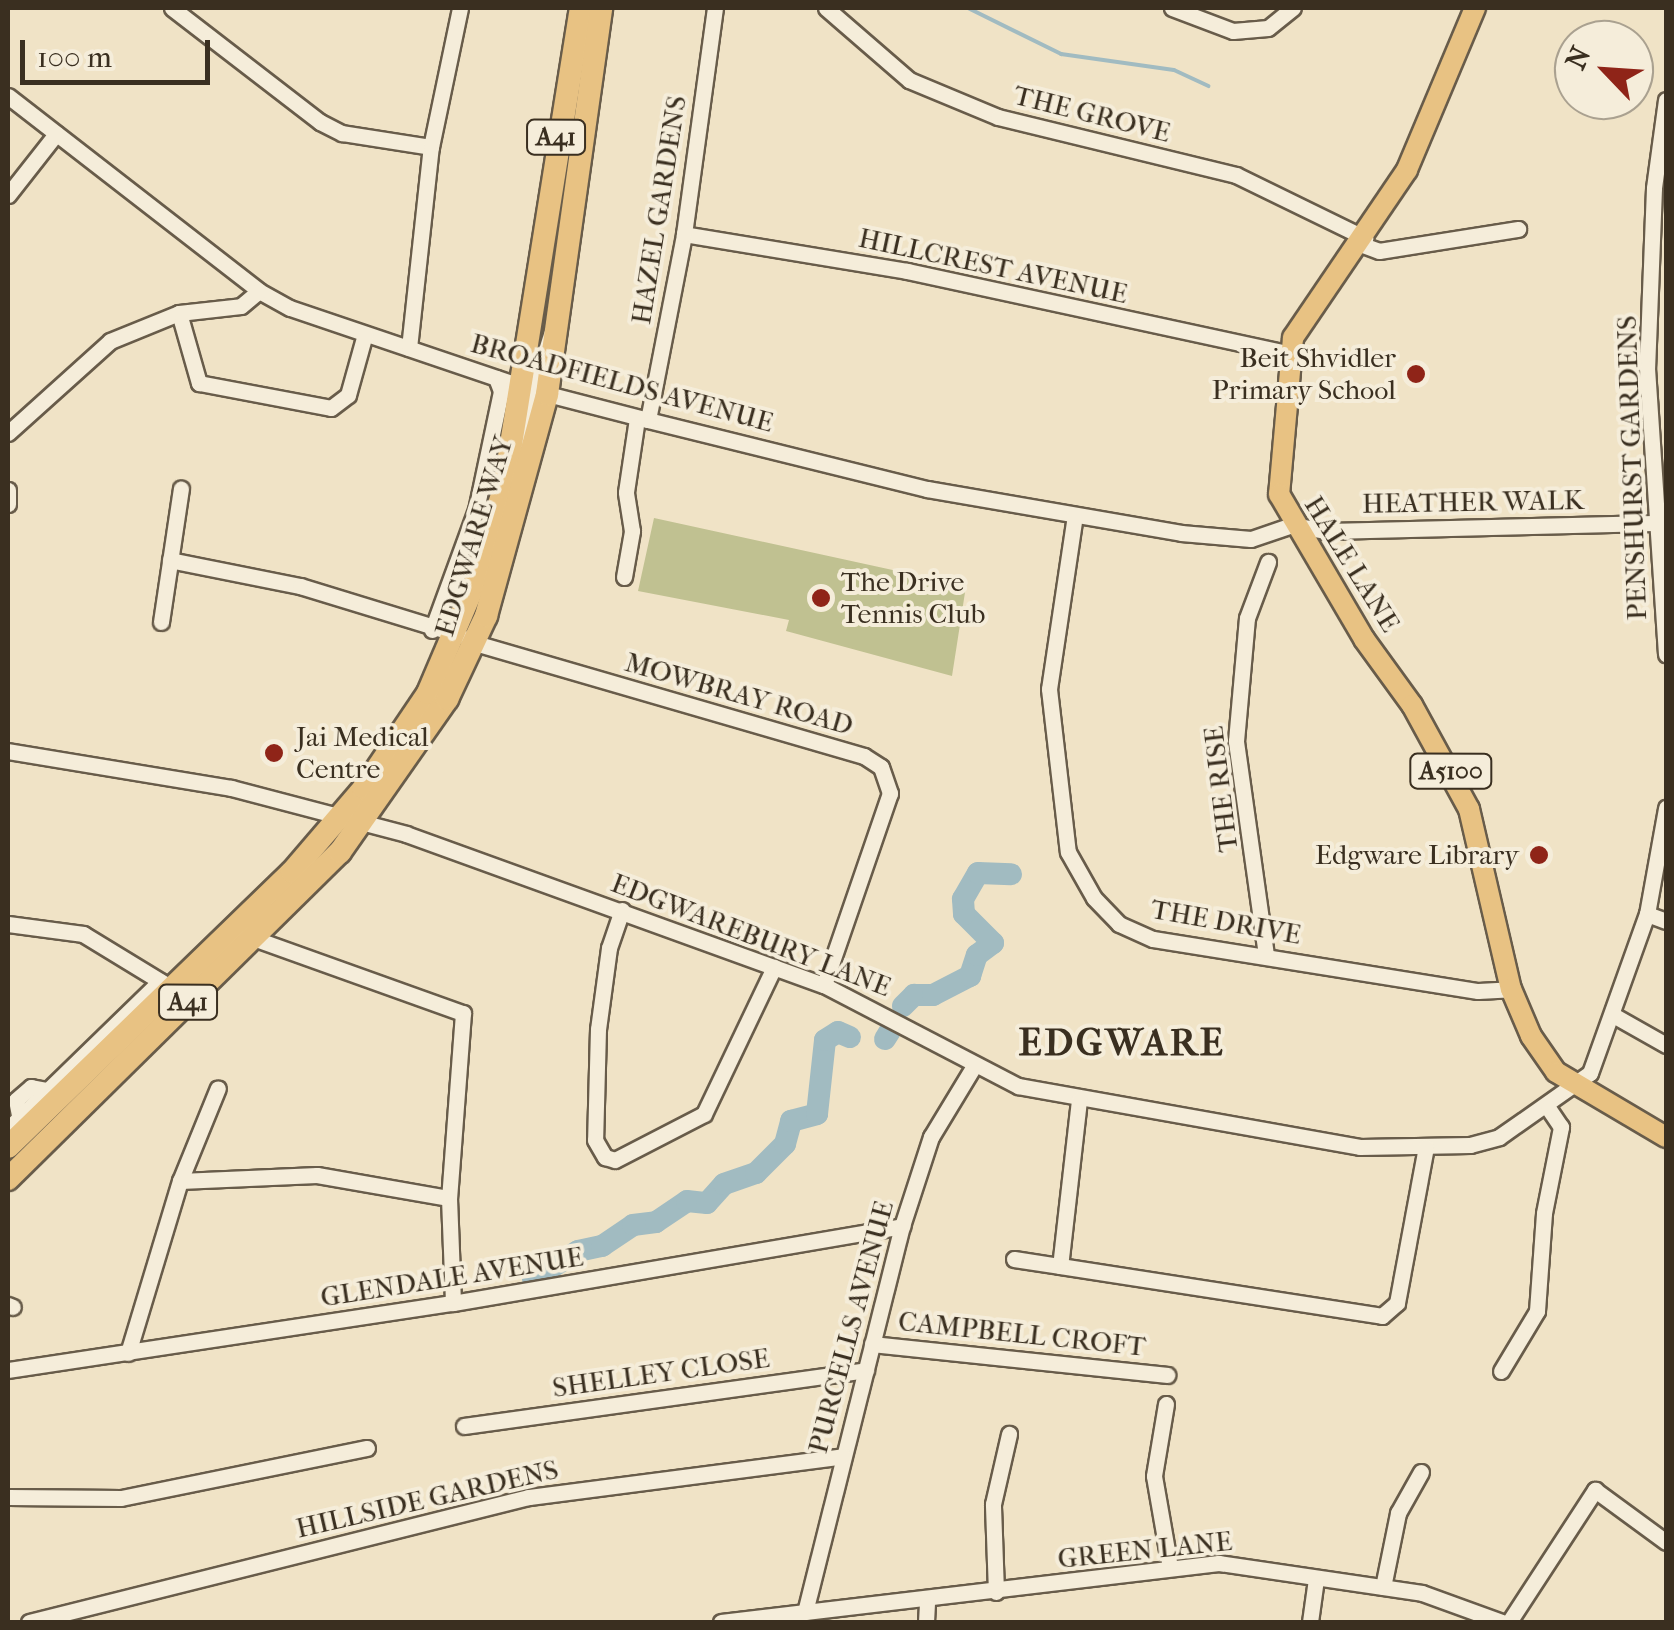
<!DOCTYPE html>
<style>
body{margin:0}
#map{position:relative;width:1674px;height:1630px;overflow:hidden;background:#f0e3c6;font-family:"IM FELL French Canon",serif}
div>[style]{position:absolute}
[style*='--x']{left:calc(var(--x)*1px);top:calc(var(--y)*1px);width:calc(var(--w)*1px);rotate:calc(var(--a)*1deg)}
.green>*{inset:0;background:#c0c191}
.stream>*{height:4px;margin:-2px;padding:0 2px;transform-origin:2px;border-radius:2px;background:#a1bbc1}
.river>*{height:22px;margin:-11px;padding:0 11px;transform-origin:11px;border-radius:11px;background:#a1bbc1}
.roads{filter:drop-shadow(2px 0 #685c4a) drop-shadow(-2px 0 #685c4a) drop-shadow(0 2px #685c4a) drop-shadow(0 -2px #685c4a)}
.minor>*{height:15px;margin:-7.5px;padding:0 7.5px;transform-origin:7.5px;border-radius:7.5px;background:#f5edda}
.major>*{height:20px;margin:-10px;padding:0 10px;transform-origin:10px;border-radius:10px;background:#e8c283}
.highway>*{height:22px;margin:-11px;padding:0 11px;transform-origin:11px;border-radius:11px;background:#e8c283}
.dots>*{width:28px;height:28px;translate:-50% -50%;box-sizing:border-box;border:5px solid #f5edda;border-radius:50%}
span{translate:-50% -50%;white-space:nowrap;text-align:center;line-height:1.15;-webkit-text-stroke:8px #f5edda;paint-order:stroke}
.shield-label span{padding:2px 8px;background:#f5edda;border:2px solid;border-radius:8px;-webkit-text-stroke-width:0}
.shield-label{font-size:25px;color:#3a2f20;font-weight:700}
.street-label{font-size:28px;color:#3a2f20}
.poi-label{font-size:28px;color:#3a2f20}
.right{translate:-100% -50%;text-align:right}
.left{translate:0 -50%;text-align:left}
.district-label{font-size:38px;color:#3a2f20;font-weight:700;letter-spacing:2.5px}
.frame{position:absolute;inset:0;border:10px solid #3a2f20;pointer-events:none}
.north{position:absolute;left:1554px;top:20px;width:100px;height:100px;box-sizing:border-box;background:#f5edda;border:2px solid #aaa190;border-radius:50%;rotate:295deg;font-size:28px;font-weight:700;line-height:40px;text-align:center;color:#3a2f20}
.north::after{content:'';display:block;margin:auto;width:35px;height:45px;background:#8f2418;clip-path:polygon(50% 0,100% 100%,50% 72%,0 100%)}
.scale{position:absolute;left:20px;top:40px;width:190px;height:45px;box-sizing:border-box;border:5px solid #3a2f20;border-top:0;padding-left:12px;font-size:30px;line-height:35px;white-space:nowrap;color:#3a2f20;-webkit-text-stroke:8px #f5edda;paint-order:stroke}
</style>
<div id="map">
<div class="green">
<div style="clip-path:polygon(654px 518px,966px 586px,952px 676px,786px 631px,789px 620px,638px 591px)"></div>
</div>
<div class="stream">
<div style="--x:968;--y:8;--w:104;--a:26.3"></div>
<div style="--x:1061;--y:54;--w:114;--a:8.1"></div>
<div style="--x:1174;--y:70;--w:38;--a:25"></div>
</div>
<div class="river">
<div style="--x:903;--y:1006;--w:16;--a:-45"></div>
<div style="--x:914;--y:995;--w:19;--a:0"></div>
<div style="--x:933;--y:995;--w:42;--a:-27.2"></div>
<div style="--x:970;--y:976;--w:22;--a:-72"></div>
<div style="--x:977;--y:955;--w:20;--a:-37"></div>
<div style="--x:993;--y:943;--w:41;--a:-135"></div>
<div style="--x:964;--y:914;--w:15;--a:-94"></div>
<div style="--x:963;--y:899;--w:30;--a:-60"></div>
<div style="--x:978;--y:873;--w:33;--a:2"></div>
<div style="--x:885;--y:1039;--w:9;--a:-58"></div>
<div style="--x:533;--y:1279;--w:53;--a:-31.9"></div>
<div style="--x:578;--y:1251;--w:25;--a:-12"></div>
<div style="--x:602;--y:1246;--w:37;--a:-34"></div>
<div style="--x:633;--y:1225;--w:23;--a:-7"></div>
<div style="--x:656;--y:1222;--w:37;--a:-34"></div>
<div style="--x:687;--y:1201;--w:20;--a:6"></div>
<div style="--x:707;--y:1203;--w:25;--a:-48"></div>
<div style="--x:724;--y:1184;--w:34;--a:-19"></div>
<div style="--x:756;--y:1173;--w:41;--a:-45"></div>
<div style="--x:785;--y:1144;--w:24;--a:-75"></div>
<div style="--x:791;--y:1121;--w:27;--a:-15"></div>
<div style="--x:817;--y:1114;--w:74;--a:-83.8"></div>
<div style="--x:825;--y:1040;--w:15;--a:-32"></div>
<div style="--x:838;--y:1032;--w:13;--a:23"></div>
</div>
<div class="roads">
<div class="minor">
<div style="--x:172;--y:8;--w:187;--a:37.6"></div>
<div style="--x:320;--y:122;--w:25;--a:27"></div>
<div style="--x:342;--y:133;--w:90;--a:8.9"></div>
<div style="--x:826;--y:8;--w:110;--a:40.9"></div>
<div style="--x:909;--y:80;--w:96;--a:22.6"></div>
<div style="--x:998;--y:117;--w:245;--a:13.7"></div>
<div style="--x:1236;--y:175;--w:144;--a:26"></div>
<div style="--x:1172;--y:8;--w:65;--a:20.7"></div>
<div style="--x:1233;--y:31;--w:35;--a:-5"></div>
<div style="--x:1268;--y:28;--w:32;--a:-39"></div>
<div style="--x:8;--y:96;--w:318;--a:37.8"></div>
<div style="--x:259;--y:291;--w:35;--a:29"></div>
<div style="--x:290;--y:308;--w:256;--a:18.7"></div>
<div style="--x:532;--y:390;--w:120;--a:14.5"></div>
<div style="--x:648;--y:420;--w:287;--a:13.9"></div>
<div style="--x:927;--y:489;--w:258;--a:9.8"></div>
<div style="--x:1181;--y:533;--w:70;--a:4.9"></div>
<div style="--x:1251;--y:539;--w:43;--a:-18.9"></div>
<div style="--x:1292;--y:525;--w:35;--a:10"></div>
<div style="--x:1326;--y:531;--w:330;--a:-1.4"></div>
<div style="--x:1666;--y:100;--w:89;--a:97.8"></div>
<div style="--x:1654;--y:188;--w:180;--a:92.2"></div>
<div style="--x:1647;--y:368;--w:287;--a:86.2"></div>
<div style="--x:8;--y:195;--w:78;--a:-51.8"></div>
<div style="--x:684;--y:234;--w:226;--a:9.4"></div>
<div style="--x:907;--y:271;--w:392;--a:12.2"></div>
<div style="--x:1360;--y:244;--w:20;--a:20"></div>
<div style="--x:1379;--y:251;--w:141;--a:-9"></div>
<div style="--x:179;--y:313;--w:73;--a:74.1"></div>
<div style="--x:199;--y:383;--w:134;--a:10.7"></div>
<div style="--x:331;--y:408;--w:21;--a:-37"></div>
<div style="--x:348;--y:395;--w:63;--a:-74.4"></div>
<div style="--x:409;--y:348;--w:202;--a:-83.8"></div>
<div style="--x:431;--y:147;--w:142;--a:-78.2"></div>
<div style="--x:648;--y:420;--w:189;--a:-79"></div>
<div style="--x:684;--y:234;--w:228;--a:-82.2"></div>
<div style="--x:8;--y:433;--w:137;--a:-42"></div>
<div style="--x:110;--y:341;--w:74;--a:-22.1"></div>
<div style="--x:179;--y:313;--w:62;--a:-6.4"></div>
<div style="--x:241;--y:306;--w:23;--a:-40"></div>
<div style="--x:517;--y:441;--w:115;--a:-72.3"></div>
<div style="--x:8;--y:490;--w:14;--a:90"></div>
<div style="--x:1075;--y:515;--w:176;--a:98.5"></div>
<div style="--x:1049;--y:689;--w:164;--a:83.4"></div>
<div style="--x:1068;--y:852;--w:53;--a:60.5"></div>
<div style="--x:1094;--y:898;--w:36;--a:46"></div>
<div style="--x:1119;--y:924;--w:37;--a:24"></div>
<div style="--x:1153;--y:939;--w:329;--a:9.1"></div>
<div style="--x:1478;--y:991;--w:33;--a:-3"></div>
<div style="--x:170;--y:560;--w:133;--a:11.3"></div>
<div style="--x:300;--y:586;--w:167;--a:17"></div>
<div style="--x:624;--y:577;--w:47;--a:-80.1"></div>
<div style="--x:632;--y:531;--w:39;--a:-99"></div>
<div style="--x:626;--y:492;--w:75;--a:-81.5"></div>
<div style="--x:161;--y:622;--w:135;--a:-81.5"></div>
<div style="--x:432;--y:630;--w:128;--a:-69.9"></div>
<div style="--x:476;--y:510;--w:122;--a:-78.1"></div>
<div style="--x:501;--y:391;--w:14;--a:-111"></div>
<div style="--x:475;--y:643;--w:405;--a:16.2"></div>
<div style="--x:864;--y:756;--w:20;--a:33"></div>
<div style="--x:881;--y:767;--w:28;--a:71"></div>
<div style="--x:890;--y:793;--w:203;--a:109"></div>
<div style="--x:8;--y:751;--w:226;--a:9.4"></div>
<div style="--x:231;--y:788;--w:181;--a:14.7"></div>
<div style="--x:406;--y:834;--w:444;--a:19.9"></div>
<div style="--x:824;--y:985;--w:219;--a:27.5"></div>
<div style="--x:1018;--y:1086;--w:347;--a:10.1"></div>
<div style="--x:1360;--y:1147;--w:110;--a:-1"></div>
<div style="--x:1470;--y:1145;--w:30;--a:-15"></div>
<div style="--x:1499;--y:1137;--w:111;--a:-35.1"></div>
<div style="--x:1590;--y:1073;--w:169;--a:-70.3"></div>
<div style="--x:1647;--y:914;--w:108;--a:-79.8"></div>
<div style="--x:622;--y:910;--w:40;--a:108.9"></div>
<div style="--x:609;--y:948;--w:82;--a:97.7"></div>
<div style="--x:598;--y:1029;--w:111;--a:91.5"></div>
<div style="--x:595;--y:1140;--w:20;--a:60"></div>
<div style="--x:605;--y:1157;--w:10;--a:17"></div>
<div style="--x:615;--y:1160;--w:100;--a:-27.3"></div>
<div style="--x:704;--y:1114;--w:163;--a:-64.5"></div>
<div style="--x:1647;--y:914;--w:20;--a:20"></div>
<div style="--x:8;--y:924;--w:76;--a:7.6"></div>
<div style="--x:83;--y:934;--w:96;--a:31.4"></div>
<div style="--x:253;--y:938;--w:223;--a:19.7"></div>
<div style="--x:463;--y:1013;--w:186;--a:94.3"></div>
<div style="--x:449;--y:1198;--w:105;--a:87.8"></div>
<div style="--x:1266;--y:955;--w:216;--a:-98"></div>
<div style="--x:1236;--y:741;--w:123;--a:-84.9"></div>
<div style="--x:1247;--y:618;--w:60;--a:-69.4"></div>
<div style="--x:1613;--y:1015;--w:61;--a:29.5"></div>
<div style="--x:1079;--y:1100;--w:167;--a:96.5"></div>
<div style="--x:1060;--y:1266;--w:326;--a:8.8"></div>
<div style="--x:1382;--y:1316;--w:20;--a:-41"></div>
<div style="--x:1397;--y:1303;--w:159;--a:-79.5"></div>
<div style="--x:19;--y:1115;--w:15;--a:-101"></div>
<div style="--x:16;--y:1100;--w:20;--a:-41"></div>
<div style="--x:31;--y:1087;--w:15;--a:11"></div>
<div style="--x:8;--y:1129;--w:212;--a:-44.2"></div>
<div style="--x:180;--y:1181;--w:137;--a:-2.5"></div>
<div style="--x:317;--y:1175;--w:134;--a:9.9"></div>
<div style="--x:1014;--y:1259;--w:47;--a:8.7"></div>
<div style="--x:8;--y:1305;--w:5;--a:22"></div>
<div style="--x:872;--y:1344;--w:297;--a:6"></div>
<div style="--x:128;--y:1353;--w:180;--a:-73.2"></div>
<div style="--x:180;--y:1181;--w:100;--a:-67.8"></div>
<div style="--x:8;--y:1370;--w:450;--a:-8.6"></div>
<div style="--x:453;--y:1303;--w:456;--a:-9.7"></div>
<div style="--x:1501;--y:1371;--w:70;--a:-59"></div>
<div style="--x:1537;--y:1311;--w:98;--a:-85.9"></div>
<div style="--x:1544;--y:1213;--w:88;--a:-78.8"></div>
<div style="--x:1561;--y:1127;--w:23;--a:-124"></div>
<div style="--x:1166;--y:1404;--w:73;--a:99.5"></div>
<div style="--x:1154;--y:1476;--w:93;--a:80.1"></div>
<div style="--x:464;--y:1426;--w:406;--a:-7.9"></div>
<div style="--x:8;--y:1497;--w:113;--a:0.5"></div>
<div style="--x:121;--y:1498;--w:251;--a:-11.5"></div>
<div style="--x:1383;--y:1587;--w:76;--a:-78.5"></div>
<div style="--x:1398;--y:1513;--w:47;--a:-60.7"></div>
<div style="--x:996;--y:1592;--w:88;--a:-92"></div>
<div style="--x:993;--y:1504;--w:72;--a:-77.1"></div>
<div style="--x:805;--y:1612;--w:398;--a:-75.9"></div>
<div style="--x:902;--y:1226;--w:94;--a:-72"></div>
<div style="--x:931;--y:1137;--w:83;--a:-58.8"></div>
<div style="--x:29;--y:1622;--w:515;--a:-14.04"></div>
<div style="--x:529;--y:1497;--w:317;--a:-7.4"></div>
<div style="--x:721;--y:1622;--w:501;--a:-6.76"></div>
<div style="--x:1219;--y:1563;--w:205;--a:8.4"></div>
<div style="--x:1422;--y:1593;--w:85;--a:19.9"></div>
<div style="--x:926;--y:1622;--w:22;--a:-87"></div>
<div style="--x:1310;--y:1622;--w:43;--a:-82.1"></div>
<div style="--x:1509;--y:1622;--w:158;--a:-56.9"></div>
<div style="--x:1595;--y:1490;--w:88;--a:36.2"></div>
</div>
<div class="major">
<div style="--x:1475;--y:8;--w:176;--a:112.8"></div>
<div style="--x:1407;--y:170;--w:203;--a:124.2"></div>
<div style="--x:1293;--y:338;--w:157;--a:95.1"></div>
<div style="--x:1279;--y:494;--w:168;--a:59.6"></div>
<div style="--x:1364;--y:639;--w:82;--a:54"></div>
<div style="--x:1412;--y:705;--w:119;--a:61.3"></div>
<div style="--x:1469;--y:809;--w:185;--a:76.9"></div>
<div style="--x:1511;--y:989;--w:51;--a:66.9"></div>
<div style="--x:1531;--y:1036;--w:44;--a:55.2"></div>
<div style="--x:1556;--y:1072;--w:128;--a:30.6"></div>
</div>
<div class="highway">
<div style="--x:8;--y:1147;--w:395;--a:-44.1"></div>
<div style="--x:292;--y:872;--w:111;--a:-49.4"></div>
<div style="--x:364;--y:788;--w:115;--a:-56"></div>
<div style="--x:428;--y:693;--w:120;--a:-66.9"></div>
<div style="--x:475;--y:583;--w:99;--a:-73"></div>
<div style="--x:504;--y:488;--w:486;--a:-80.9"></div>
<div style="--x:8;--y:1179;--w:466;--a:-44.6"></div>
<div style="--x:340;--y:852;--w:187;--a:-55"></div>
<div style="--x:447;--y:699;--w:92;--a:-64.8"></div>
<div style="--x:486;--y:616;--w:230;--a:-74.6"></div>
<div style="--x:547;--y:394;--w:390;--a:-82"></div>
</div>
</div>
<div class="dots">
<div style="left:1416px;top:374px;background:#8f2418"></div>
<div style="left:821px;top:598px;background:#8f2418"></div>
<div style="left:274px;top:753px;background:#8f2418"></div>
<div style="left:1539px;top:855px;background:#8f2418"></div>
</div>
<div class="shield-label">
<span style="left:556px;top:137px">A41</span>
<span style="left:1451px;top:771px">A5100</span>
<span style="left:188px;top:1002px">A41</span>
</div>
<div class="street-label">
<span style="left:1092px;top:114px;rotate:14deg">THE GROVE</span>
<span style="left:659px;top:210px;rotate:-81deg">HAZEL GARDENS</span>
<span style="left:993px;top:266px;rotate:12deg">HILLCREST AVENUE</span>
<span style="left:622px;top:383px;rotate:15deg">BROADFIELDS AVENUE</span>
<span style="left:1632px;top:468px;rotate:-92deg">PENSHURST GARDENS</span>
<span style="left:1473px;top:502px;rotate:-1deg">HEATHER WALK</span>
<span style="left:474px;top:536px;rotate:-73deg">EDGWARE WAY</span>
<span style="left:1352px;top:564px;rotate:58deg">HALE LANE</span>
<span style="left:739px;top:694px;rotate:16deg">MOWBRAY ROAD</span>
<span style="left:1221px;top:789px;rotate:-97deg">THE RISE</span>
<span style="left:1226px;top:922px;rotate:10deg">THE DRIVE</span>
<span style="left:751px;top:935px;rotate:21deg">EDGWAREBURY LANE</span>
<span style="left:452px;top:1277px;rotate:-9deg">GLENDALE AVENUE</span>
<span style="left:851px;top:1327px;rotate:-75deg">PURCELLS AVENUE</span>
<span style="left:1022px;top:1334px;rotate:6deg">CAMPBELL CROFT</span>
<span style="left:661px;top:1373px;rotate:-8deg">SHELLEY CLOSE</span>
<span style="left:427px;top:1499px;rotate:-13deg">HILLSIDE GARDENS</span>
<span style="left:1145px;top:1550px;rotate:-6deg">GREEN LANE</span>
</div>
<div class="poi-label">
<span class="right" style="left:1396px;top:374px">Beit Shvidler<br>Primary School</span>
<span class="left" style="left:841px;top:598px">The Drive<br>Tennis Club</span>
<span class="left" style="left:296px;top:753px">Jai Medical<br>Centre</span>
<span class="right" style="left:1519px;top:855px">Edgware Library</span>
</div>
<div class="district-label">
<span style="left:1122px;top:1043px">EDGWARE</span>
</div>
<div class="frame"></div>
<div class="north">N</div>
<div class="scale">100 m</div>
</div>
